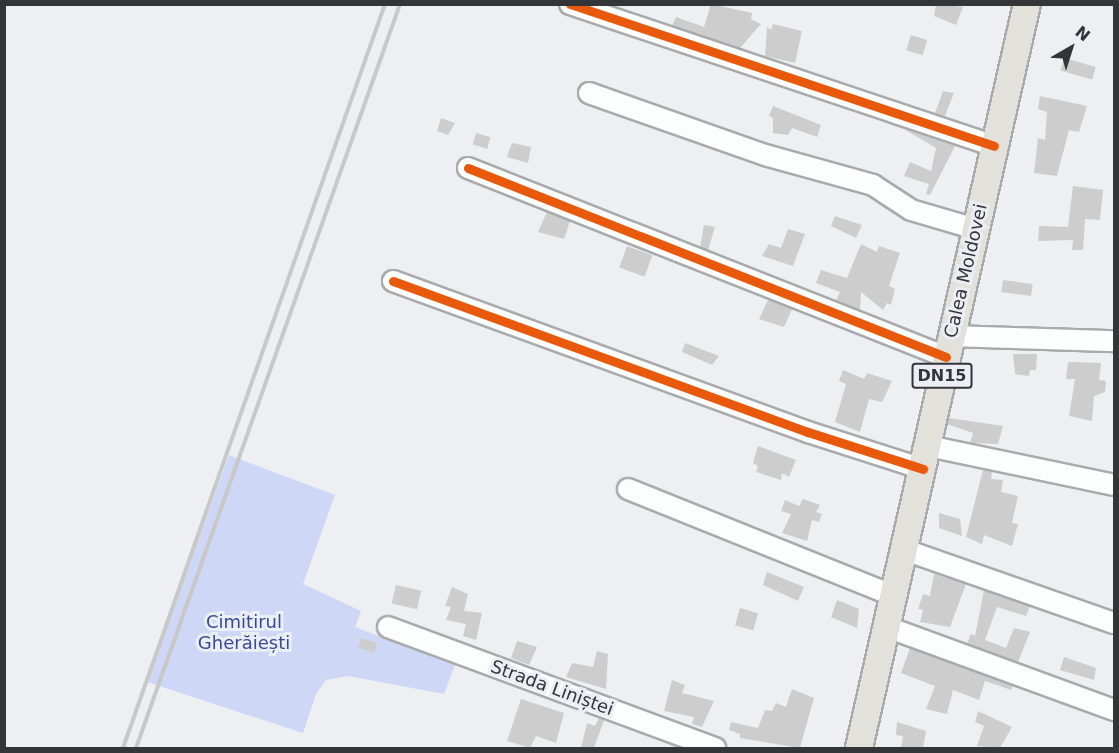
<!DOCTYPE html>
<meta charset="utf-8">
<style>
body{margin:0}
#map{position:relative;width:1119px;height:753px;overflow:hidden;background:#edeff2;font-family:"DejaVu Sans",sans-serif}
div>[style]{position:absolute}
[style*='--x']{left:calc(var(--x)*1px);top:calc(var(--y)*1px);width:calc(var(--w)*1px);rotate:calc(var(--a)*1deg)}
.green>*{inset:0;background:#ced8f6}
.building>*{inset:0;background:#cdcdcd;transform-origin:0 0}
.roads{filter:drop-shadow(2px 0 #a8aaac) drop-shadow(-2px 0 #a8aaac) drop-shadow(0 2px #a8aaac) drop-shadow(0 -2px #a8aaac)}
.minor>*{height:20px;margin:-10px;padding:0 10px;transform-origin:10px;border-radius:10px;background:#fcfdfd}
.major>*{height:26px;margin:-13px;padding:0 13px;transform-origin:13px;border-radius:13px;background:#e2e1db}
.rail>*{height:4px;margin:-2px;padding:0 2px;transform-origin:2px;border-radius:2px;background:#c8c8c8}
.cycleway>*{height:9px;margin:-4.5px;padding:0 4.5px;transform-origin:4.5px;border-radius:4.5px;background:#e8590c}
span{translate:-50% -50%;white-space:nowrap;text-align:center;line-height:1.15;-webkit-text-stroke:6px #ebeef4;paint-order:stroke}
.shield-label span{padding:2px 4px;background:#ebeef4;border:2px solid;border-radius:4px;-webkit-text-stroke-width:0}
.shield-label{font-size:16px;color:#343538;font-weight:700}
.street-label{font-size:18px;color:#343538}
.park-label{font-size:18px;color:#374a97}
.frame{position:absolute;inset:0;border:6px solid #343538;pointer-events:none}
.north{position:absolute;left:1041px;top:18px;width:60px;height:60px;-webkit-text-stroke:4px #ebeef4;paint-order:stroke;rotate:39deg;font-size:16px;font-weight:700;line-height:24px;text-align:center;color:#343538}
.north::after{content:'';display:block;margin:auto;width:21px;height:27px;background:#343538;clip-path:polygon(50% 0,100% 100%,50% 72%,0 100%)}
</style>
<div id="map">
<div class="green">
<div style="clip-path:polygon(229px 455px,335px 495px,303px 584px,361px 611px,355px 627px,455px 665px,444px 694px,348px 676px,326px 680px,316px 694px,303px 733px,147px 682px)"></div>
</div>
<div class="building">
<div style="clip-path:polygon(711px 4px,752px 13px,751px 19px,761px 24px,740px 48px,672px 26px,676px 17px,704px 27px)"></div>
<div style="clip-path:polygon(936px 4px,963px 7px,956px 25px,934px 16px)"></div>
<div style="clip-path:polygon(773px 24px,802px 31px,795px 63px,765px 56px,767px 27px,771px 30px)"></div>
<div style="left:911px;top:35px;width:17px;height:16px;rotate:17deg"></div>
<div style="left:1064px;top:58px;width:33px;height:13px;rotate:16deg"></div>
<div style="clip-path:polygon(943px 91px,954px 93px,945px 116px,935px 113px)"></div>
<div style="clip-path:polygon(1040px 96px,1087px 106px,1079px 132px,1069px 130px,1057px 176px,1034px 173px,1038px 138px,1045px 140px,1047px 112px,1038px 109px)"></div>
<div style="clip-path:polygon(773px 106px,821px 125px,817px 137px,792px 128px,788px 135px,773px 133px,773px 118px,769px 116px)"></div>
<div style="clip-path:polygon(441px 118px,455px 123px,448px 135px,437px 131px)"></div>
<div style="clip-path:polygon(904px 129px,955px 146px,930px 195px,926px 194px,929px 184px,904px 176px,910px 162px,931px 171px,936px 148px)"></div>
<div style="left:476px;top:133px;width:15px;height:12px;rotate:16deg"></div>
<div style="clip-path:polygon(512px 143px,531px 147px,528px 163px,507px 157px)"></div>
<div style="clip-path:polygon(1073px 186px,1103px 190px,1100px 220px,1085px 219px,1083px 250px,1072px 250px,1073px 240px,1038px 241px,1039px 226px,1068px 227px)"></div>
<div style="clip-path:polygon(547px 212px,570px 221px,564px 239px,538px 232px)"></div>
<div style="clip-path:polygon(835px 216px,862px 225px,856px 238px,831px 226px)"></div>
<div style="clip-path:polygon(704px 225px,715px 227px,708px 250px,700px 247px)"></div>
<div style="clip-path:polygon(788px 229px,805px 234px,793px 266px,762px 256px,769px 244px,781px 248px)"></div>
<div style="clip-path:polygon(861px 244px,877px 252px,879px 246px,900px 253px,889px 286px,895px 289px,891px 305px,887px 303px,883px 310px,861px 292px,860px 310px,836px 300px,840px 292px,816px 283px,821px 270px,847px 278px)"></div>
<div style="left:627px;top:246px;width:27px;height:23px;rotate:20deg"></div>
<div style="left:1003px;top:280px;width:30px;height:12px;rotate:8deg"></div>
<div style="clip-path:polygon(768px 300px,792px 309px,784px 327px,759px 319px)"></div>
<div style="clip-path:polygon(685px 343px,719px 356px,712px 365px,682px 352px)"></div>
<div style="clip-path:polygon(1013px 354px,1037px 354px,1036px 370px,1030px 370px,1029px 376px,1015px 374px)"></div>
<div style="clip-path:polygon(1068px 362px,1101px 363px,1099px 380px,1106px 381px,1105px 392px,1094px 396px,1092px 421px,1069px 416px,1075px 379px,1066px 379px)"></div>
<div style="clip-path:polygon(843px 370px,864px 379px,867px 373px,892px 381px,882px 402px,869px 399px,860px 432px,835px 422px,846px 384px,839px 381px)"></div>
<div style="clip-path:polygon(949px 418px,1003px 426px,998px 444px,970px 443px,973px 433px,947px 424px)"></div>
<div style="clip-path:polygon(758px 446px,796px 460px,789px 477px,782px 473px,781px 480px,756px 472px,758px 466px,753px 463px)"></div>
<div style="clip-path:polygon(983px 470px,992px 472px,991px 479px,1003px 480px,1001px 492px,1018px 496px,1012px 523px,1018px 524px,1012px 546px,984px 535px,982px 544px,966px 537px)"></div>
<div style="clip-path:polygon(803px 499px,820px 505px,816px 512px,822px 514px,819px 522px,812px 520px,807px 541px,782px 533px,791px 514px,781px 511px,785px 500px,799px 506px)"></div>
<div style="clip-path:polygon(939px 513px,960px 519px,962px 536px,939px 528px)"></div>
<div style="clip-path:polygon(767px 572px,804px 587px,798px 601px,763px 585px)"></div>
<div style="clip-path:polygon(934px 574px,966px 584px,950px 627px,920px 622px,923px 610px,918px 609px,923px 594px,930px 596px)"></div>
<div style="left:396px;top:585px;width:26px;height:19px;rotate:13deg"></div>
<div style="clip-path:polygon(452px 587px,468px 594px,464px 611px,482px 613px,476px 640px,463px 636px,466px 624px,446px 620px,451px 607px,445px 606px)"></div>
<div style="clip-path:polygon(984px 590px,1030px 606px,1026px 616px,997px 607px,985px 640px,1006px 648px,1014px 628px,1030px 632px,1018px 662px,967px 644px,971px 634px,975px 636px)"></div>
<div style="clip-path:polygon(837px 600px,859px 609px,857px 628px,831px 617px)"></div>
<div style="left:740px;top:608px;width:19px;height:18px;rotate:16deg"></div>
<div style="left:361px;top:638px;width:17px;height:10px;rotate:17deg"></div>
<div style="clip-path:polygon(517px 641px,537px 647px,529px 665px,511px 658px)"></div>
<div style="clip-path:polygon(910px 648px,1013px 686px,1011px 690px,985px 681px,979px 700px,953px 690px,947px 714px,926px 709px,935px 686px,901px 673px)"></div>
<div style="clip-path:polygon(597px 651px,608px 654px,606px 689px,566px 677px,572px 663px,593px 667px)"></div>
<div style="clip-path:polygon(1064px 657px,1096px 668px,1094px 680px,1060px 670px)"></div>
<div style="clip-path:polygon(672px 680px,685px 685px,682px 693px,714px 701px,702px 727px,692px 724px,694px 717px,664px 711px)"></div>
<div style="clip-path:polygon(792px 689px,814px 698px,800px 748px,740px 738px,740px 734px,729px 730px,731px 722px,758px 728px,765px 710px,772px 711px,776px 703px,786px 707px)"></div>
<div style="clip-path:polygon(521px 699px,564px 713px,556px 743px,536px 736px,530px 748px,507px 741px)"></div>
<div style="clip-path:polygon(978px 711px,1012px 727px,1000px 748px,977px 746px,984px 726px,975px 722px)"></div>
<div style="clip-path:polygon(599px 718px,604px 720px,594px 748px,581px 748px,587px 723px,595px 726px)"></div>
<div style="clip-path:polygon(897px 722px,926px 731px,923px 748px,901px 748px,903px 736px,896px 735px)"></div>
</div>
<div class="roads">
<div class="minor">
<div style="--x:570;--y:4;--w:447;--a:18.5"></div>
<div style="--x:589;--y:93;--w:187;--a:19.4"></div>
<div style="--x:765;--y:155;--w:112;--a:15.5"></div>
<div style="--x:873;--y:185;--w:45;--a:33.3"></div>
<div style="--x:911;--y:210;--w:68;--a:16.3"></div>
<div style="--x:468;--y:168;--w:514;--a:21.57"></div>
<div style="--x:393;--y:281;--w:442;--a:20"></div>
<div style="--x:808;--y:432;--w:121;--a:17.8"></div>
<div style="--x:952;--y:336;--w:162;--a:1.8"></div>
<div style="--x:928;--y:446;--w:190;--a:11.8"></div>
<div style="--x:628;--y:489;--w:287;--a:21.9"></div>
<div style="--x:905;--y:550;--w:221;--a:19.3"></div>
<div style="--x:388;--y:627;--w:349;--a:20.3"></div>
<div style="--x:887;--y:627;--w:242;--a:20.1"></div>
</div>
<div class="major">
<div style="--x:859;--y:748;--w:763;--a:-77.28"></div>
</div>
</div>
<div class="rail">
<div style="--x:123;--y:748;--w:789;--a:-70.6"></div>
<div style="--x:136;--y:748;--w:789;--a:-70.46"></div>
</div>
<div class="cycleway">
<div style="--x:570;--y:4;--w:447;--a:18.5"></div>
<div style="--x:468;--y:168;--w:514;--a:21.57"></div>
<div style="--x:393;--y:281;--w:442;--a:20"></div>
<div style="--x:808;--y:432;--w:121;--a:17.8"></div>
</div>
<div class="shield-label">
<span style="left:942px;top:376px">DN15</span>
</div>
<div class="street-label">
<span style="left:966px;top:271px;rotate:-77deg">Calea Moldovei</span>
<span style="left:552px;top:688px;rotate:20deg">Strada Liniștei</span>
</div>
<div class="park-label">
<span style="left:244px;top:633px">Cimitirul<br>Gherăiești</span>
</div>
<div class="frame"></div>
<div class="north">N</div>
</div>
